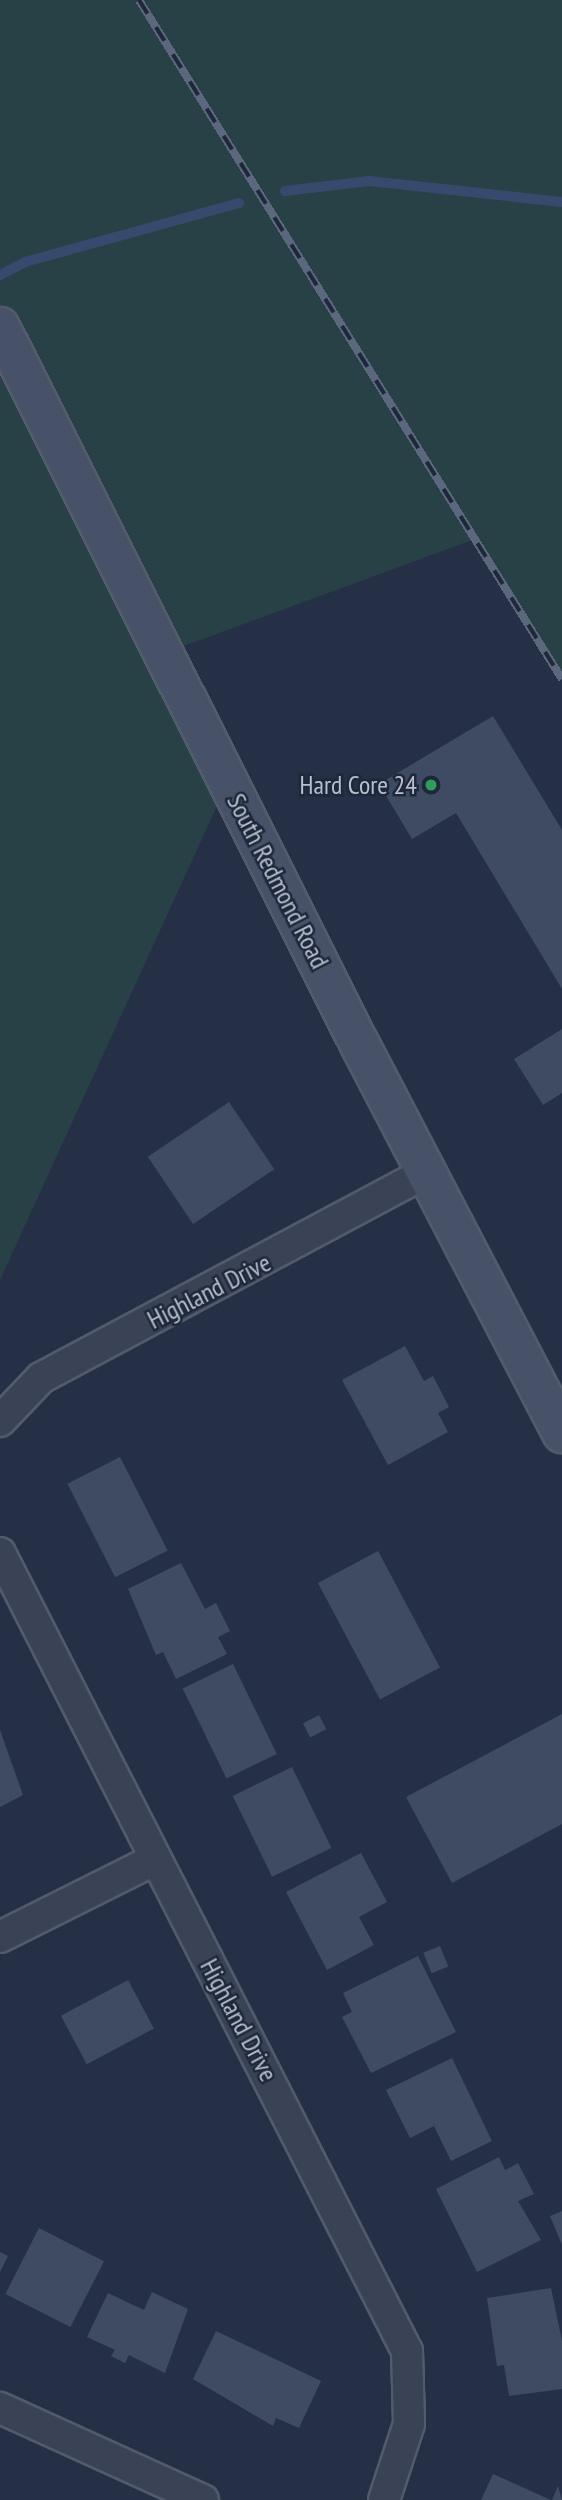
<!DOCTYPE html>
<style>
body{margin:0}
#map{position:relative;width:562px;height:2500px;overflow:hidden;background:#253046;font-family:"PT Sans Narrow",sans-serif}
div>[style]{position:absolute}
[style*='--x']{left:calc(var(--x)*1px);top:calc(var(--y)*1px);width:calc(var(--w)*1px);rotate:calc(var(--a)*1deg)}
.green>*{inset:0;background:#274146}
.stream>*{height:10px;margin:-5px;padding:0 5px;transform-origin:5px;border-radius:5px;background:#374a6e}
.building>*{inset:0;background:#3f4b63;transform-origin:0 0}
.roads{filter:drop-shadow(2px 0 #525b6c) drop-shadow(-2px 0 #525b6c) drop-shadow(0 2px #525b6c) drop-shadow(0 -2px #525b6c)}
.street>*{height:30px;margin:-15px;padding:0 15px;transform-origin:15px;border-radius:15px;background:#3a4355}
.secondary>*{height:38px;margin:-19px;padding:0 19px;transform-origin:19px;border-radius:19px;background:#475168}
.rail>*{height:8px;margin-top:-4px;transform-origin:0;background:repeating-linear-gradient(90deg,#1e283a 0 16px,#5b677c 0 32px);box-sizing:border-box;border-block:2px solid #5b677c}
.dots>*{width:19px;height:19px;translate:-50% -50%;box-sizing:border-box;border:4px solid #1e283a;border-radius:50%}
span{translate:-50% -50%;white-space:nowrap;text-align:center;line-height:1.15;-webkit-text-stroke:5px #1e283a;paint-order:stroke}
.poi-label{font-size:26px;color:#b7bfce}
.right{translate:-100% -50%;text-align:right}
.street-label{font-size:26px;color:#b7bfce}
</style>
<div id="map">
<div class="green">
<div style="clip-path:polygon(0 0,562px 0,562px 679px,475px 539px,162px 654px,0 336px)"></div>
<div style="clip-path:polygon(0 348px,228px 782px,0 1280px)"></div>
</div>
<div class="stream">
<div style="--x:285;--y:191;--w:85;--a:-6.8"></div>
<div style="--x:369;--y:181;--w:194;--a:6.2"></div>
<div style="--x:0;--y:275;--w:28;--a:-27"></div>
<div style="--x:25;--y:262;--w:222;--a:-15.4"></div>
</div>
<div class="building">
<div style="clip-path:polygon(493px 716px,562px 830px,562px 989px,456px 813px,412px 839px,379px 784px)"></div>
<div style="clip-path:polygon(562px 1029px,562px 1093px,543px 1105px,514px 1059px)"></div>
<div style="left:229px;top:1102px;width:81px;height:98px;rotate:56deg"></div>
<div style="clip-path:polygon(405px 1346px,424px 1381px,433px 1376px,449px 1407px,438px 1413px,448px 1432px,388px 1465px,342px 1380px)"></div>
<div style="left:120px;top:1457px;width:105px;height:59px;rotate:63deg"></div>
<div style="left:378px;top:1551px;width:132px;height:68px;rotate:62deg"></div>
<div style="clip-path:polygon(181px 1563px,205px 1609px,216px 1603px,230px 1631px,218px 1637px,227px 1654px,176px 1679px,163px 1652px,156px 1655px,128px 1589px)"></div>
<div style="left:233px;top:1664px;width:100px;height:56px;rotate:64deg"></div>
<div style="clip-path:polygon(562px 1714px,562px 1824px,452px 1883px,406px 1797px)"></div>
<div style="left:319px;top:1715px;width:16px;height:18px;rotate:63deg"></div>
<div style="clip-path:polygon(0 1730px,23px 1795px,0 1807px)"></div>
<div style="left:292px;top:1767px;width:90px;height:66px;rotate:64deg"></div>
<div style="clip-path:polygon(361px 1853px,387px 1902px,359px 1917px,374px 1945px,327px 1970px,286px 1892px)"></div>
<div style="left:440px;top:1946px;width:22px;height:18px;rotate:68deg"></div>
<div style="clip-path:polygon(418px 1956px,456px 2032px,371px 2073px,342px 2017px,352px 2012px,343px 1993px)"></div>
<div style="left:128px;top:1980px;width:55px;height:76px;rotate:62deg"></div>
<div style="clip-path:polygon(452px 2058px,492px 2141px,451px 2161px,434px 2126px,410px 2138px,386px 2090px)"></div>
<div style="clip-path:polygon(499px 2157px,505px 2170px,518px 2163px,534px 2194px,518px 2201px,541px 2240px,477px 2272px,436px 2189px)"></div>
<div style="clip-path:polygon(562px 2211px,562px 2245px,550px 2216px)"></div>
<div style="left:39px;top:2228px;width:73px;height:74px;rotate:27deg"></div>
<div style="clip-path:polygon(0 2252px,8px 2256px,0 2272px)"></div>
<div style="clip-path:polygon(551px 2288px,562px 2341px,562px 2389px,509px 2396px,504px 2365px,497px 2366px,487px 2298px)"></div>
<div style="clip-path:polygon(152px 2292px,188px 2309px,165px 2373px,129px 2355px,125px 2363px,111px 2356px,115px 2350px,87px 2337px,108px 2293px,144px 2310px)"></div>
<div style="clip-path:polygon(216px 2331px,321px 2381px,299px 2428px,276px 2418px,273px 2426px,193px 2379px)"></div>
<div style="clip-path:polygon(493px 2474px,551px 2500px,481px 2500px)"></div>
<div style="clip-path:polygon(558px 2486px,562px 2500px,552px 2500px)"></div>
</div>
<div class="roads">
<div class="street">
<div style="--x:0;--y:1421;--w:59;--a:-46.4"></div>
<div style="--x:41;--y:1378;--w:438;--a:-28.1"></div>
<div style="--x:0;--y:1553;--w:896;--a:62.98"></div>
<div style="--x:407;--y:2351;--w:73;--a:88.4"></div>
<div style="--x:409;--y:2424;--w:80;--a:108.2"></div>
<div style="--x:0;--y:1937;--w:172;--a:-26.6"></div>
<div style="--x:0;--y:2408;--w:223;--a:24.4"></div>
</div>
<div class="secondary">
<div style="--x:0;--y:327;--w:801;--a:63.37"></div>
<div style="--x:359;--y:1043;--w:440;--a:62.5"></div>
</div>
</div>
<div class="rail">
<div style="--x:139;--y:0;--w:800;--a:58.08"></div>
</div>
<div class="dots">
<div style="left:431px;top:785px;background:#2e9e5b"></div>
</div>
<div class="poi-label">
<span class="right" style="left:417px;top:785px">Hard Core 24</span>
</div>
<div class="street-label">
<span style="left:278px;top:881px;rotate:63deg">South Redmond Road</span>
<span style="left:209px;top:1291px;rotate:-27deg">Highland Drive</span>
<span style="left:239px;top:2020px;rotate:62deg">Highland Drive</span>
</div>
</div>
